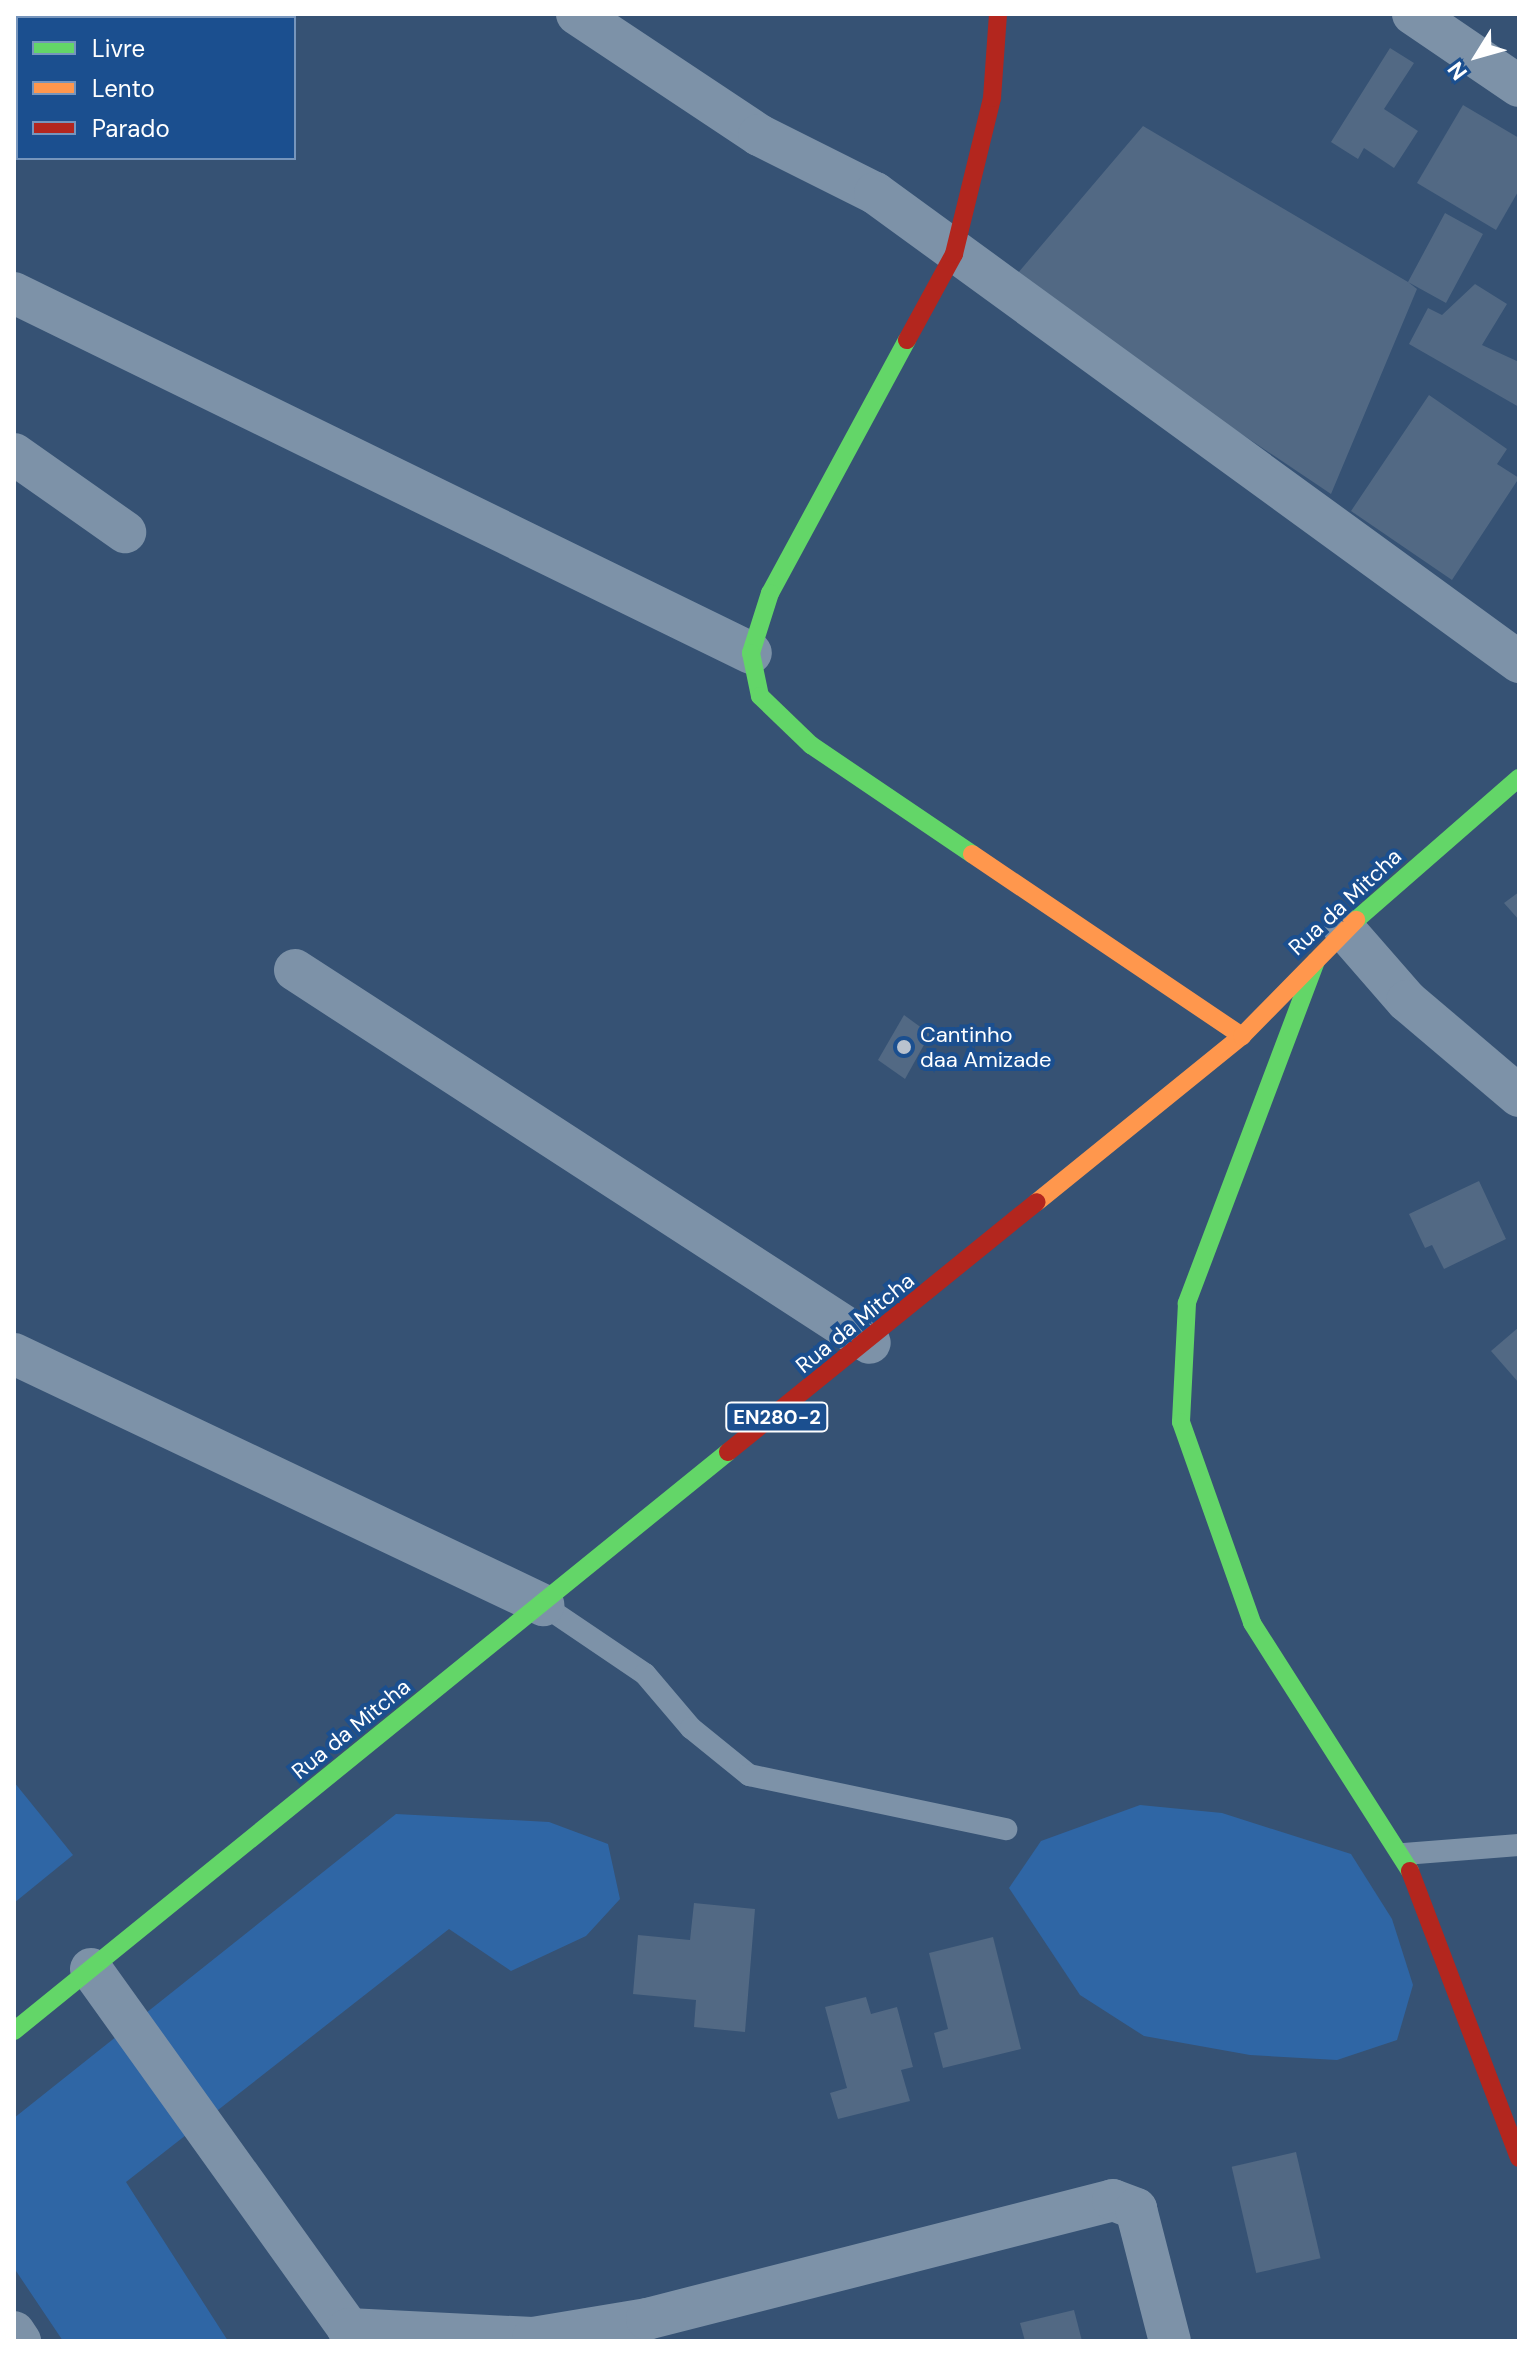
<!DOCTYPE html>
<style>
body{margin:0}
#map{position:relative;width:1533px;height:2355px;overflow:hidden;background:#365274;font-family:"DM Sans",sans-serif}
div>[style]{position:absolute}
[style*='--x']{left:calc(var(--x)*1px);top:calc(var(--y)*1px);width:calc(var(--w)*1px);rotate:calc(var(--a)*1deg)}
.green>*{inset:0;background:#2f66a5}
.building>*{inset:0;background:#526984;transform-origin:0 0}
.lane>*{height:22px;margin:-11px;padding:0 11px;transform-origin:11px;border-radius:11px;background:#7d92a8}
.street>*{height:42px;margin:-21px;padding:0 21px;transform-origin:21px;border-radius:21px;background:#7d92a8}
.fast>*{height:18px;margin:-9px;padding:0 9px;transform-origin:9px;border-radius:9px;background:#63d668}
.slow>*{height:18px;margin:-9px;padding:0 9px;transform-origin:9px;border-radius:9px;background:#ff974d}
.jam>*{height:18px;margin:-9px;padding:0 9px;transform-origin:9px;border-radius:9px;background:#b3261e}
.dots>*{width:22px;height:22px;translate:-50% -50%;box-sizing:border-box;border:4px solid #1b4f8f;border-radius:50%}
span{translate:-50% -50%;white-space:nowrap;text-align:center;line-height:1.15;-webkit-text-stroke:8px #1b4f8f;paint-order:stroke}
.shield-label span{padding:2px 6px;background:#1b4f8f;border:2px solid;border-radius:6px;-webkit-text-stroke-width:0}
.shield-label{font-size:20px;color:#fff;font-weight:700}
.street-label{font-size:22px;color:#fff}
.poi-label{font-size:22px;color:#fff}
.left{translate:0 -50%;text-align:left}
.frame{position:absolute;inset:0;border:16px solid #fff;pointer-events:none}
.legend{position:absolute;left:16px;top:16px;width:280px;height:144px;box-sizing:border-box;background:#1b4f8f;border:2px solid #7695bc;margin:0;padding:10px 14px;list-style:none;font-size:24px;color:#fff}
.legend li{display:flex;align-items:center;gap:16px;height:40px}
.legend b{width:40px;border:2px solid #7695bc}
.north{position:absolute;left:1437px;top:16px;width:80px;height:80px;-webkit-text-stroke:6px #1b4f8f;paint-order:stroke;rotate:233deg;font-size:22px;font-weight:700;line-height:32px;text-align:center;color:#fff}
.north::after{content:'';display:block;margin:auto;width:28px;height:36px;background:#fff;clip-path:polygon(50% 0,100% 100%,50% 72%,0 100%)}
</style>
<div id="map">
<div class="green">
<div style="clip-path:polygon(14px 1782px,73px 1855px,14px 1903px)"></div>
<div style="clip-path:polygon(1140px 1805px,1222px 1813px,1351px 1854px,1392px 1919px,1413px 1985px,1397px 2040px,1337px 2060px,1250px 2055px,1144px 2036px,1080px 1995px,1009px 1888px,1041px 1841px)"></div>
<div style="clip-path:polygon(396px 1814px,549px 1822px,608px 1844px,620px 1899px,586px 1936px,511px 1971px,449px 1929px,126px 2182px,228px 2341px,63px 2341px,14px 2268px,14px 2118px)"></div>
</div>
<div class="building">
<div style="clip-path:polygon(1390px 48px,1414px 63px,1384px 109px,1418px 131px,1394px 168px,1364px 148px,1358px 159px,1331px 142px)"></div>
<div style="clip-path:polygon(1463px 105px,1519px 138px,1519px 190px,1496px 230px,1417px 183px)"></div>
<div style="clip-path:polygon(1143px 126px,1408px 282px,1445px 213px,1483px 234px,1446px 303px,1408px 282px,1417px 289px,1331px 494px,1012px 280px)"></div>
<div style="clip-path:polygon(1475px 284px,1507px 304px,1482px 345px,1519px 362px,1519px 407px,1409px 344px,1428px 308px,1442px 315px)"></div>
<div style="clip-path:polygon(1429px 395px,1507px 449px,1497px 464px,1519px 478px,1452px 580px,1351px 511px)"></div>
<div style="clip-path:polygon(1519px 892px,1519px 920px,1504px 903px)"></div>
<div style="clip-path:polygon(904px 1015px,930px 1034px,905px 1079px,878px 1060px)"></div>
<div style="clip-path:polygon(1479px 1181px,1506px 1239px,1444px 1269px,1432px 1245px,1425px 1248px,1409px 1214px)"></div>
<div style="clip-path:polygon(1519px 1327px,1519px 1383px,1491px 1351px)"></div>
<div style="clip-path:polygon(694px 1903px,755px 1909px,745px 2032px,694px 2027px,696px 2000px,633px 1994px,638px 1935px,690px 1940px)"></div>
<div style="clip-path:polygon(993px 1937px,1021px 2049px,943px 2068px,934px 2033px,948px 2029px,929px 1953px)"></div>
<div style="clip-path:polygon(866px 1997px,871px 2014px,897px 2007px,913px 2067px,901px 2070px,910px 2101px,838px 2119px,830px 2093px,847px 2088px,825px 2007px)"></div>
<div style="left:1296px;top:2152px;width:109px;height:66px;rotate:77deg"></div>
<div style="clip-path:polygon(1074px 2310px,1082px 2341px,1025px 2341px,1020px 2323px)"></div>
</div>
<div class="lane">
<div style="--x:543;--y:1605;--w:123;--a:34.1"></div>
<div style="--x:645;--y:1674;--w:71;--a:49.6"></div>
<div style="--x:691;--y:1728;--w:75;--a:39"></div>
<div style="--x:749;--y:1775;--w:263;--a:11.9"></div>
<div style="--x:1404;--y:1854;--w:115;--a:-4.5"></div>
</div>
<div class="street">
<div style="--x:577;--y:14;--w:219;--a:33.6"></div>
<div style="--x:759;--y:135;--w:130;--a:26.6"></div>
<div style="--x:875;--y:193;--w:797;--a:36.06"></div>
<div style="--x:1413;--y:14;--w:128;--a:34.2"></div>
<div style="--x:14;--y:293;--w:820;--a:26.03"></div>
<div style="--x:14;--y:454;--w:136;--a:35.1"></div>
<div style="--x:1345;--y:930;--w:94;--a:48.9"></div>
<div style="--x:1407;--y:1001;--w:147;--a:40.3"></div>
<div style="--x:295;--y:970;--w:685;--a:32.97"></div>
<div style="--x:14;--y:1354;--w:586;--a:25.38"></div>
<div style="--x:91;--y:1969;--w:457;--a:54.4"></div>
<div style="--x:348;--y:2329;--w:185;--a:2.8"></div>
<div style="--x:533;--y:2338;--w:116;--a:-9.5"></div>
<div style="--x:647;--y:2319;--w:481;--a:-14.3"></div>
<div style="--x:1113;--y:2200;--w:25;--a:21"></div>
<div style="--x:1136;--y:2209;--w:136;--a:75.6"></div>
<div style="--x:14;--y:2332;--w:11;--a:56"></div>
</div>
<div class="fast">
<div style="--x:907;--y:340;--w:288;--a:118.4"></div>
<div style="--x:770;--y:593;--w:63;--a:107.6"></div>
<div style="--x:751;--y:653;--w:44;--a:78.2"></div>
<div style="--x:760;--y:696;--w:71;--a:43.9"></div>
<div style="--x:811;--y:745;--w:194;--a:34.1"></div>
<div style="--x:1356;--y:920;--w:216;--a:-41.1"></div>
<div style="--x:1316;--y:961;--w:366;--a:110.7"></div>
<div style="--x:1187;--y:1303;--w:119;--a:92.9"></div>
<div style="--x:1181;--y:1422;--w:213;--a:70.5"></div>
<div style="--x:1252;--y:1623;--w:294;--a:57.5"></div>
<div style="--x:14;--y:2031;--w:919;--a:-39.04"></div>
</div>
<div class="slow">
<div style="--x:972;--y:854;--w:326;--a:34"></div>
<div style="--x:1037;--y:1202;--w:264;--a:-39"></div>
<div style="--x:1242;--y:1036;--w:163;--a:-45.5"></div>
</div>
<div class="jam">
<div style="--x:907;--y:340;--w:98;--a:-61.3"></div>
<div style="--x:954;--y:254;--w:161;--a:-76.3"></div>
<div style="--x:992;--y:98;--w:84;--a:-85.9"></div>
<div style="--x:728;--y:1452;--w:397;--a:-39"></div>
<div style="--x:1410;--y:1871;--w:307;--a:69.2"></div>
</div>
<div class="dots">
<div style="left:904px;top:1047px;background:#b9c2ce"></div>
</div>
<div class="shield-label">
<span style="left:777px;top:1417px">EN280-2</span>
</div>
<div class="street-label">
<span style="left:1345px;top:902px;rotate:-43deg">Rua da Mitcha</span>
<span style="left:855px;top:1323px;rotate:-39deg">Rua da Mitcha</span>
<span style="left:351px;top:1729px;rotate:-39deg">Rua da Mitcha</span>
</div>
<div class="poi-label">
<span class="left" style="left:920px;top:1047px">Cantinho<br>daa Amizade</span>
</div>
<div class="frame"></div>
<ul class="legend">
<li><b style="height:10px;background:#63d668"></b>Livre</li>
<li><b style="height:10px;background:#ff974d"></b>Lento</li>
<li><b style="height:10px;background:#b3261e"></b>Parado</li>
</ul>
<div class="north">N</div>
</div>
